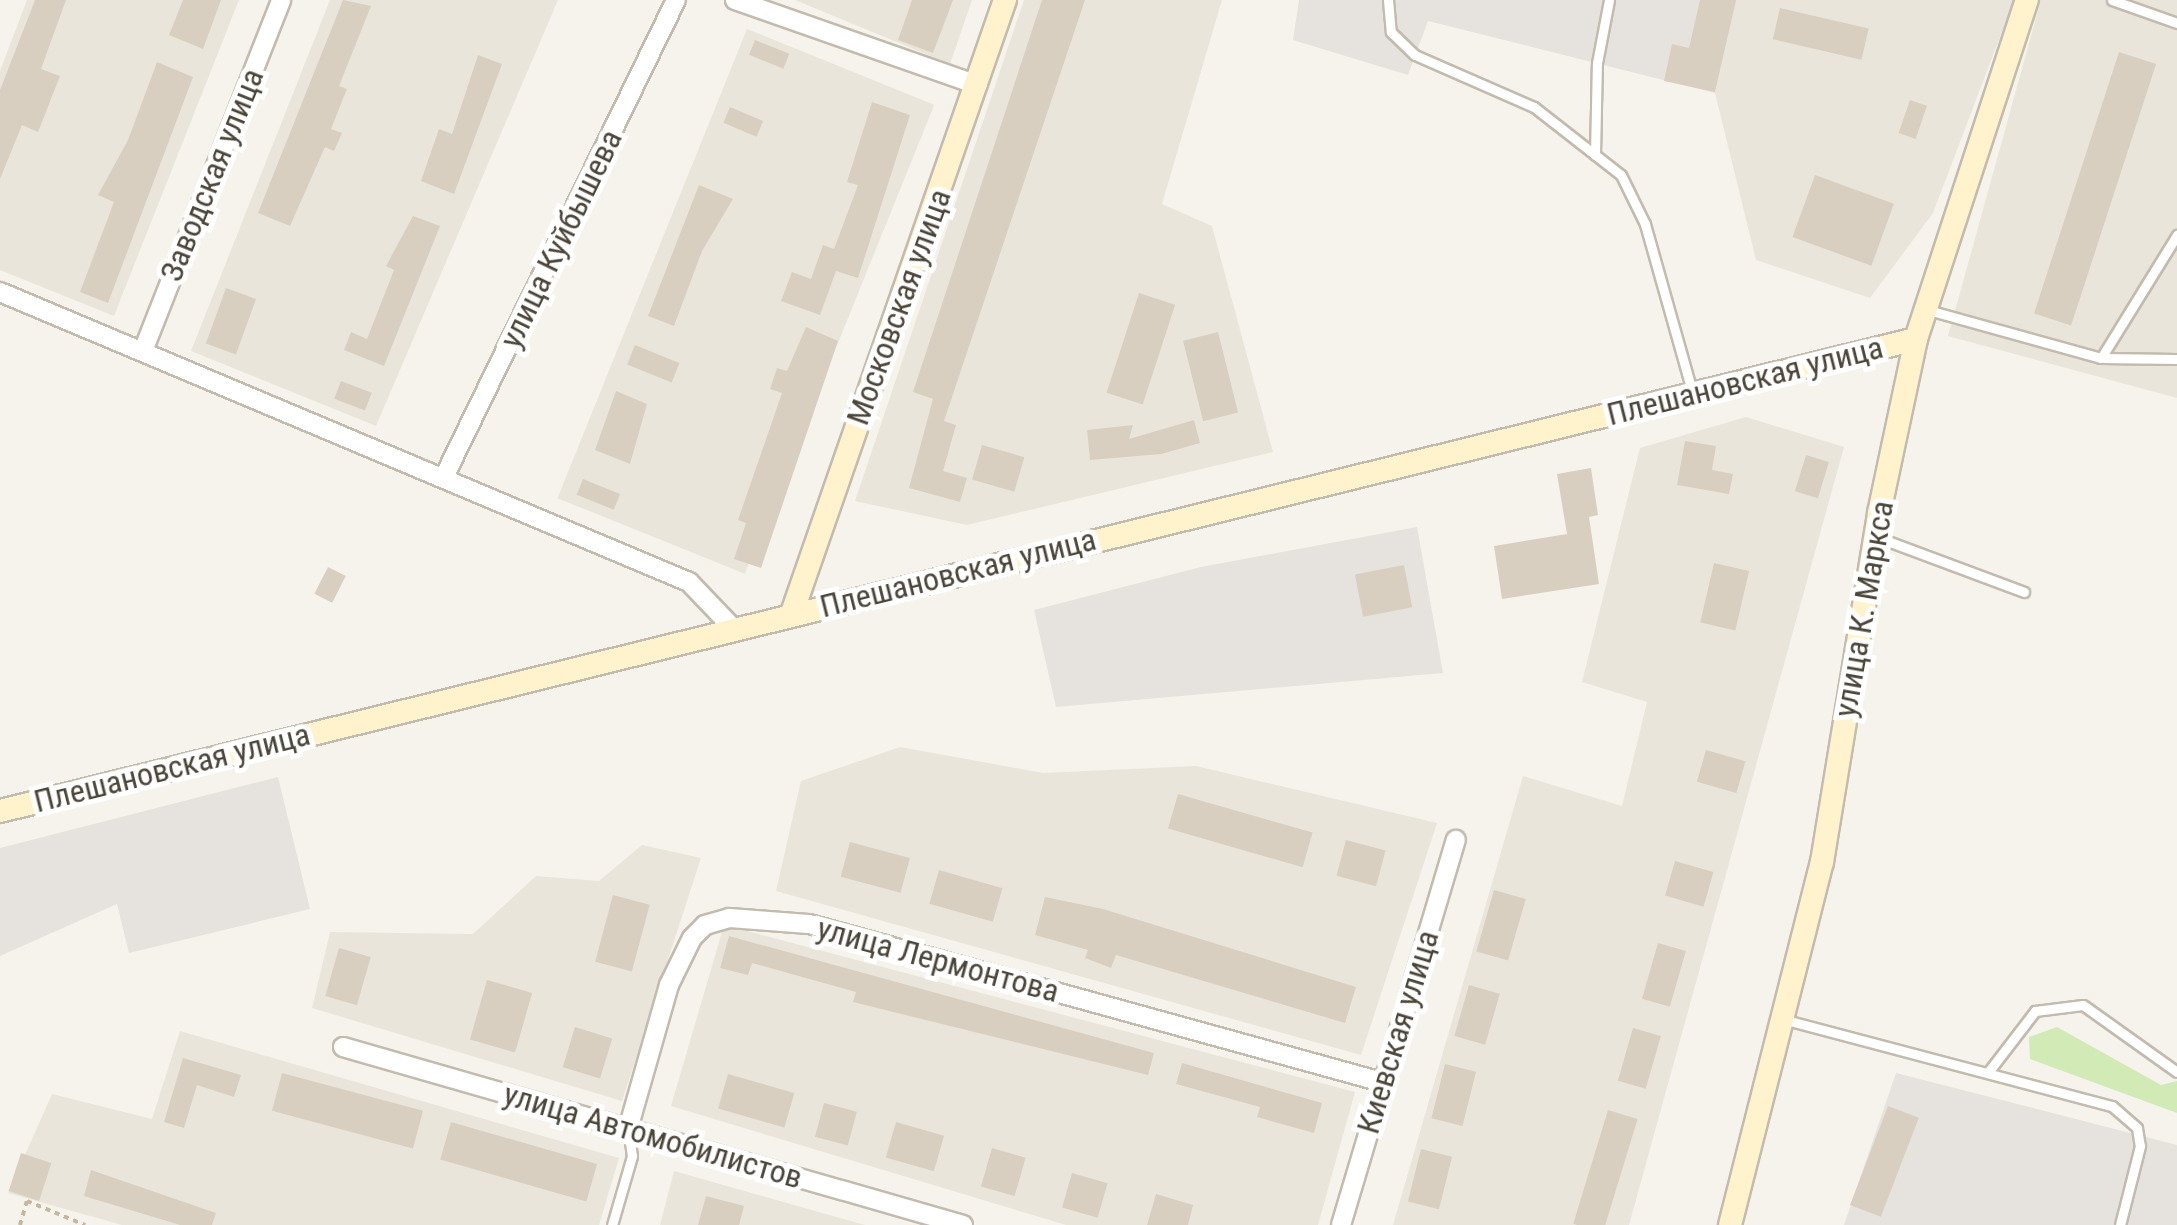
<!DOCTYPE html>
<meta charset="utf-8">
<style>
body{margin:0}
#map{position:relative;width:2177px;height:1225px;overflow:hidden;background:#f6f3ec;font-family:"Roboto Condensed",sans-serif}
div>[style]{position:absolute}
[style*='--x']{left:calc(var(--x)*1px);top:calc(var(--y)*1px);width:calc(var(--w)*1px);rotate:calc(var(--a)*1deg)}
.residential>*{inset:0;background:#eae5da;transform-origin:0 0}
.industrial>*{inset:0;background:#e6e2dd}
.green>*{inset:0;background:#d2eab5}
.building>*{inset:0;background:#d8cfc1;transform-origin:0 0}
.path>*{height:4px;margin-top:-2px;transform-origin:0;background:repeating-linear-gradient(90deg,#c4b79f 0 5px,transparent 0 10px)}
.roads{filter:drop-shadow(2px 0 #c2bbae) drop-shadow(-2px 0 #c2bbae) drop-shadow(0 2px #c2bbae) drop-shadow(0 -2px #c2bbae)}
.lane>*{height:9px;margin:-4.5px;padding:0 4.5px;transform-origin:4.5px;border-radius:4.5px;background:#fff}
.street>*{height:18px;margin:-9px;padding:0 9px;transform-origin:9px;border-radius:9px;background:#fff}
.secondary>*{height:22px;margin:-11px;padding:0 11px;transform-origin:11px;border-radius:11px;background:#fff3cd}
span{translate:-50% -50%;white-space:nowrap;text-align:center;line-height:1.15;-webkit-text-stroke:10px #fff;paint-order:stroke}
.street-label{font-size:32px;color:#4b4439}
</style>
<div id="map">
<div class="residential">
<div style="clip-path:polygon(27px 0,239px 0,114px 316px,0 270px,0 71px)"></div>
<div style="clip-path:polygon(330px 0,558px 0,376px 426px,191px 351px)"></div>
<div style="clip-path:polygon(795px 0,972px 0,950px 64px)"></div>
<div style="clip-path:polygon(1024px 0,1222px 0,1162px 204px,1212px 226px,1273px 452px,967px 525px,855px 501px)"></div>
<div style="clip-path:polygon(1736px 0,2014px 0,1933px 213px,1870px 298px,1756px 260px,1715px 93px)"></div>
<div style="clip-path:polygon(2041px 0,2177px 0,2177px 398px,1948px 336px)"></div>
<div style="left:747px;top:29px;width:202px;height:506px;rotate:22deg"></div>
<div style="clip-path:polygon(1746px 417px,1844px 447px,1629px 1225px,1393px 1225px,1523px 776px,1622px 806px,1647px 702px,1582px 682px,1640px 448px)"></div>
<div style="clip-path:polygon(900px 747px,1043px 773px,1196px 766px,1437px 823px,1361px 1055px,776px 891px,801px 781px)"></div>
<div style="clip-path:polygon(642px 845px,701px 858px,622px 1101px,312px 1008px,330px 932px,473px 934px,536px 876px,599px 881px)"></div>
<div style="clip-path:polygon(724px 925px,1355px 1092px,1318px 1225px,1066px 1225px,671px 1106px)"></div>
<div style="clip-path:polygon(180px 1031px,619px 1158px,599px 1225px,122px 1225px,8px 1193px,52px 1094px,152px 1119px)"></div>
<div style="clip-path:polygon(674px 1171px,865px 1225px,660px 1225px)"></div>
</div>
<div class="industrial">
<div style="clip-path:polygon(1299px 0,1737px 0,1715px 93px,1428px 21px,1408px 75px,1293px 40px)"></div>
<div style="clip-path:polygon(1417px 527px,1443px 673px,1056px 707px,1034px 610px,1201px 567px)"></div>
<div style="clip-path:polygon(278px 777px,310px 909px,129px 953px,117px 904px,0 956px,0 848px)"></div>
<div style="clip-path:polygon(1896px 1073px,2177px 1145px,2177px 1225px,1844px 1225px)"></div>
</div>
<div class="green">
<div style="clip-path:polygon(2057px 1027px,2161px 1085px,2177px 1081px,2177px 1113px,2030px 1059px,2029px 1037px)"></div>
</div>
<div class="building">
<div style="clip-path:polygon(35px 0,66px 0,41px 69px,60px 76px,38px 132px,22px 125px,0 179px,0 90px)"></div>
<div style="clip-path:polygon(183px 0,221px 0,203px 49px,169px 35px)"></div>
<div style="clip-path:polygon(343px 0,371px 6px,339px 86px,347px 89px,331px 129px,342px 133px,334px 151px,325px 147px,290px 226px,258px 213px)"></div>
<div style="clip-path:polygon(912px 0,953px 0,933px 53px,898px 40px)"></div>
<div style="clip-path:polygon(1042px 0,1085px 0,944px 421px,956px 425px,943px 471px,967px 478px,960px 502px,909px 488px,933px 399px,913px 392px)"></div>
<div style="clip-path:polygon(1700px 0,1736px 0,1715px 92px,1664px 81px,1672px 44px,1689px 48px)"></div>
<div style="left:1780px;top:8px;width:91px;height:32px;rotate:13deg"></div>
<div style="left:755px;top:40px;width:37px;height:16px;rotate:22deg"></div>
<div style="left:2119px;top:52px;width:39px;height:275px;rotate:18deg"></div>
<div style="clip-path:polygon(478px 55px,502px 64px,454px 194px,421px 181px,439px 129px,452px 134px)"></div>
<div style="clip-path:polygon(157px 62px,193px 77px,108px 303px,80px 292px,114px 202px,98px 195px,128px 140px)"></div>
<div style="left:1910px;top:100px;width:18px;height:35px;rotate:19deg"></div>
<div style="clip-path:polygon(872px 102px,910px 115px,858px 278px,836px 271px,820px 315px,781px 301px,792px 272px,811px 279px,823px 245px,834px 249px,858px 185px,847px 182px)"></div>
<div style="left:730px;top:107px;width:36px;height:17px;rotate:23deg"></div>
<div style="left:1815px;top:175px;width:84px;height:66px;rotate:20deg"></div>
<div style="clip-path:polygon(699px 185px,733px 199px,702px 251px,674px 326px,648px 316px)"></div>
<div style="clip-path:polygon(413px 216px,440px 226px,384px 366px,344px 350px,351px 332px,367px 339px,394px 270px,386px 266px)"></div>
<div style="left:226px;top:288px;width:32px;height:59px;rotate:20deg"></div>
<div style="left:1139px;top:293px;width:38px;height:105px;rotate:18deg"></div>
<div style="clip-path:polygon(806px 327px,838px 341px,761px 568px,734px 559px,746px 523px,738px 520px,782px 393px,770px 389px,777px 368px,787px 371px)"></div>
<div style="left:1218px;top:332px;width:83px;height:36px;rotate:76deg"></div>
<div style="left:635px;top:345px;width:48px;height:21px;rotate:22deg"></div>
<div style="left:341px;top:381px;width:33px;height:19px;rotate:21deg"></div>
<div style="clip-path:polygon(616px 391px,647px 404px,630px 464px,595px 450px)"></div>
<div style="clip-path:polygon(1194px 420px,1200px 443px,1161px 454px,1090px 460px,1087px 430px,1133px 425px,1129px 439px)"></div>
<div style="clip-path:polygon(1685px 441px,1716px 446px,1712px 470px,1733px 474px,1729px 494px,1677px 485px)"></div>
<div style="left:982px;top:445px;width:44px;height:36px;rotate:16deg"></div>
<div style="left:1806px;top:455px;width:24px;height:38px;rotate:17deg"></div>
<div style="clip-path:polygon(1591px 468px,1598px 515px,1589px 517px,1599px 584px,1502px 599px,1494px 546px,1567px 534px,1557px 474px)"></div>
<div style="left:583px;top:479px;width:40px;height:17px;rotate:22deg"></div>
<div style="left:1714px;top:563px;width:36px;height:61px;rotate:13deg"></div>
<div style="left:1404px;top:565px;width:43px;height:50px;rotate:79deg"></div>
<div style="left:328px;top:567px;width:20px;height:30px;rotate:27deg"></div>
<div style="left:1706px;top:750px;width:41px;height:33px;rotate:16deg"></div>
<div style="left:1178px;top:794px;width:140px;height:36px;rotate:16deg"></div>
<div style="left:1346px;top:840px;width:41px;height:37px;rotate:15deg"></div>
<div style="left:850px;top:842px;width:62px;height:36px;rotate:15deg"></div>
<div style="left:1675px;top:861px;width:40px;height:36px;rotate:16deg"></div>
<div style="left:939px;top:870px;width:66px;height:35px;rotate:16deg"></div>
<div style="left:1494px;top:890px;width:33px;height:64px;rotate:16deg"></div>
<div style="left:613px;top:895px;width:38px;height:69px;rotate:15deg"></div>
<div style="clip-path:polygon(1045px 897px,1103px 909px,1356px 987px,1345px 1023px,1116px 955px,1111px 968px,1085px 958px,1088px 950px,1035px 935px)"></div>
<div style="clip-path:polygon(729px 936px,1154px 1053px,1148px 1075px,853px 1002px,856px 992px,752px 963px,748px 975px,720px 968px)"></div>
<div style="left:1658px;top:943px;width:29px;height:58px;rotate:16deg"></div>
<div style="left:339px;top:948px;width:33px;height:50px;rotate:16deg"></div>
<div style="left:487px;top:980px;width:47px;height:62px;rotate:16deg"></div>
<div style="left:1469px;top:985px;width:32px;height:53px;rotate:16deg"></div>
<div style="left:575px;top:1027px;width:39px;height:42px;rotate:17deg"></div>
<div style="left:1633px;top:1028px;width:29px;height:55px;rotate:16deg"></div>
<div style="clip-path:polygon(183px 1058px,241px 1075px,234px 1097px,197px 1085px,184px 1128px,164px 1122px)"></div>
<div style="clip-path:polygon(1182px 1063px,1322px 1103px,1314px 1133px,1257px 1117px,1260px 1107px,1176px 1084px)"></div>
<div style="left:1445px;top:1064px;width:32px;height:56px;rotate:14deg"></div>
<div style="left:282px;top:1073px;width:146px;height:39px;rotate:15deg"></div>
<div style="left:728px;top:1074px;width:69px;height:36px;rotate:16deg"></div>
<div style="left:824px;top:1103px;width:34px;height:35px;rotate:15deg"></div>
<div style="left:1888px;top:1106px;width:33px;height:106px;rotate:21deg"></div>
<div style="left:1608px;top:1110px;width:31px;height:119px;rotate:17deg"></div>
<div style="left:451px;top:1122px;width:152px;height:39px;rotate:16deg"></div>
<div style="left:896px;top:1122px;width:50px;height:37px;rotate:16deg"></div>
<div style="left:992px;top:1148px;width:35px;height:40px;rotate:16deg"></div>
<div style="left:1421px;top:1149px;width:32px;height:54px;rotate:14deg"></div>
<div style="left:21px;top:1153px;width:32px;height:40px;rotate:18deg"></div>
<div style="clip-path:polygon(91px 1170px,216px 1213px,212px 1225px,180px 1225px,84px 1196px)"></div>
<div style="left:1072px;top:1173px;width:37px;height:36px;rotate:16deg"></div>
<div style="clip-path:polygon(1156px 1194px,1193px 1205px,1188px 1225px,1147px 1225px)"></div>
<div style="clip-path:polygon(706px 1196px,744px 1206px,739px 1225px,698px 1225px)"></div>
</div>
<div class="path">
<div style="--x:20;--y:1225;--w:25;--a:-74"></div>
<div style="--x:27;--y:1201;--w:63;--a:22.5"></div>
</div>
<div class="roads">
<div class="lane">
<div style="--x:1388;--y:0;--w:32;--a:85"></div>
<div style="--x:1391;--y:32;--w:33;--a:44"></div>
<div style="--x:1415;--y:55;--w:130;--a:23.6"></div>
<div style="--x:1534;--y:107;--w:110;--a:38"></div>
<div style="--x:1621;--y:175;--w:55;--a:63.9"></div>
<div style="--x:1645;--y:224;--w:173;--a:74.3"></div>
<div style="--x:2112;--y:0;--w:69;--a:19.5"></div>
<div style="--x:1595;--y:155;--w:92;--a:-88.8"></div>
<div style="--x:1597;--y:63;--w:64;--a:-79.2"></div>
<div style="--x:1928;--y:310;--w:180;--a:15.5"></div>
<div style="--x:2101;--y:358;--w:76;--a:0.8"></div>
<div style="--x:2101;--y:358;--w:145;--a:-58.3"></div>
<div style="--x:1877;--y:537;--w:157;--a:20.5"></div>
<div style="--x:1786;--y:1020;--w:337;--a:14.8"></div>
<div style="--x:2112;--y:1106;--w:33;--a:41"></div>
<div style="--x:2137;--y:1128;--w:18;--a:81"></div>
<div style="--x:2140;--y:1146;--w:81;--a:104.2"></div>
<div style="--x:1989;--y:1071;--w:76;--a:-52.5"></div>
<div style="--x:2035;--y:1011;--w:48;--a:-7.1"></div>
<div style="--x:2083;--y:1005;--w:115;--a:35.5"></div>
<div style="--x:612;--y:1225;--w:72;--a:-73.8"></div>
<div style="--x:632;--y:1156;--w:27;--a:-98"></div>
</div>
<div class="street">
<div style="--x:735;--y:0;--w:257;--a:19.3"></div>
<div style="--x:0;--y:292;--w:748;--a:22.83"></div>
<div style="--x:689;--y:582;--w:64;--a:46.3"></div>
<div style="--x:143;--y:351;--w:377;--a:-68.5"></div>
<div style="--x:444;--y:477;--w:530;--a:-64.06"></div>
<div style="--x:343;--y:1047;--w:645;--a:16.02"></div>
<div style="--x:628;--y:1129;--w:150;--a:-74.1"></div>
<div style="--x:669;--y:985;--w:52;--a:-63.9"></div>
<div style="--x:692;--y:938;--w:18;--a:-45"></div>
<div style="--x:705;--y:925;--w:25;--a:-16"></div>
<div style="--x:729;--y:918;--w:80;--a:4.3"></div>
<div style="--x:809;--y:924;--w:594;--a:15.42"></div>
<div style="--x:1341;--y:1225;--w:402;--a:-73.4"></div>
</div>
<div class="secondary">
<div style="--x:792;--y:613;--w:649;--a:-70.84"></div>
<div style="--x:0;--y:811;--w:1973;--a:-13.84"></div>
<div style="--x:1730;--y:1225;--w:374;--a:-75.8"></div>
<div style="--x:1822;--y:862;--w:354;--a:-80.7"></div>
<div style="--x:1879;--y:513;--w:178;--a:-78"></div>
<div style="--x:1916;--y:339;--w:357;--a:-71.9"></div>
</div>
</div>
<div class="street-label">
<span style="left:212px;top:175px;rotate:-68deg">Заводская улица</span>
<span style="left:561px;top:239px;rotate:-64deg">улица Куйбышева</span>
<span style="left:899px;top:307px;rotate:-70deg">Московская улица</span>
<span style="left:1745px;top:381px;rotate:-14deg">Плешановская улица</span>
<span style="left:958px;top:573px;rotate:-14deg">Плешановская улица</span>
<span style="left:1864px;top:609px;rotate:-80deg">улица К. Маркса</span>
<span style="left:172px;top:768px;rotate:-14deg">Плешановская улица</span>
<span style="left:938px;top:960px;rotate:15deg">улица Лермонтова</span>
<span style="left:1398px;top:1032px;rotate:-73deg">Киевская улица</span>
<span style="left:653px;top:1136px;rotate:16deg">улица Автомобилистов</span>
</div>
</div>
